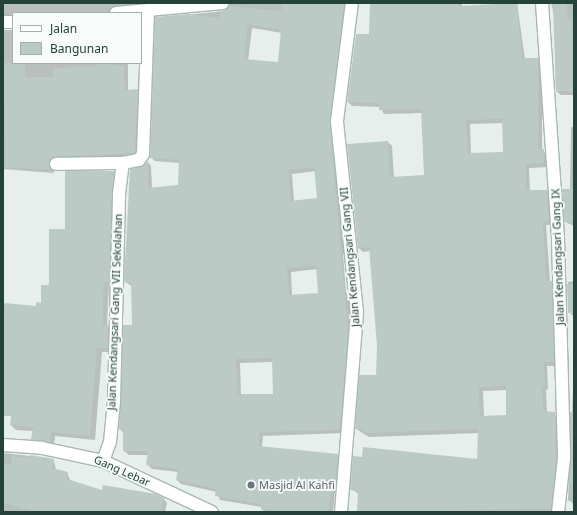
<!DOCTYPE html>
<style>
body{margin:0}
#map{position:relative;width:577px;height:515px;overflow:hidden;background:#e6efeb;font-family:"Noto Sans",sans-serif}
div>[style]{position:absolute}
[style*='--x']{left:calc(var(--x)*1px);top:calc(var(--y)*1px);width:calc(var(--w)*1px);rotate:calc(var(--a)*1deg)}
.shadow>*{inset:0;background:#0003}
.building>*{inset:0;background:#bbcac4}
.roads{filter:drop-shadow(1px 0 #a8b8b2) drop-shadow(-1px 0 #a8b8b2) drop-shadow(0 1px #a8b8b2) drop-shadow(0 -1px #a8b8b2)}
.street>*{height:12px;margin:-6px;padding:0 6px;transform-origin:6px;border-radius:6px;background:#fff}
.dots>*{width:11px;height:11px;translate:-50% -50%;box-sizing:border-box;border:2px solid #f7fbf9;border-radius:50%}
span{translate:-50% -50%;white-space:nowrap;text-align:center;line-height:1.15;-webkit-text-stroke:3.5px #f7fbf9;paint-order:stroke}
.street-label{font-size:11px;color:#24423a}
.worship-label{font-size:11px;color:#5b616d}
.left{translate:0 -50%;text-align:left}
.frame{position:absolute;inset:0;border:4px solid #24423a;pointer-events:none}
.legend{position:absolute;left:12px;top:12px;width:130px;height:52px;box-sizing:border-box;background:#f7fbf9;border:1px solid #a3b1ad;margin:0;padding:5px 7px;list-style:none;font-size:12px;color:#24423a}
.legend li{display:flex;align-items:center;gap:8px;height:20px}
.legend b{width:20px;border:1px solid #a3b1ad}
</style>
<div id="map">
<div class="shadow">
<div style="clip-path:polygon(3px 3px,187px 3px,114px 13px,13px 13px,13px 20px,3px 23px)"></div>
<div style="clip-path:polygon(evenodd,231px 3px,349px 3px,333px 125px,347px 254px,343px 254px,346px 292px,350px 296px,352px 338px,344px 433px,263px 436px,262px 447px,338px 455px,342px 459px,339px 492px,335px 491px,333px 512px,264px 512px,262px 507px,220px 500px,217px 492px,181px 484px,177px 480px,178px 472px,152px 469px,147px 464px,148px 455px,129px 455px,124px 451px,124px 434px,120px 429px,124px 326px,133px 326px,132px 286px,125px 282px,143px 167px,148px 162px,151px 166px,152px 188px,179px 186px,179px 163px,155px 161px,151px 157px,156px 18px,224px 11px,231px 3px,252px 28px,282px 33px,279px 63px,248px 61px,252px 28px,231px 3px,316px 171px,319px 199px,294px 201px,292px 174px,316px 171px,231px 3px,318px 269px,319px 294px,292px 295px,291px 272px,318px 269px,231px 3px,273px 362px,274px 395px,241px 395px,240px 363px,273px 362px)"></div>
<div style="clip-path:polygon(evenodd,371px 3px,462px 3px,462px 7px,517px 3px,525px 59px,538px 59px,542px 63px,542px 150px,547px 155px,548px 167px,529px 168px,530px 191px,547px 191px,551px 195px,553px 225px,546px 225px,550px 282px,555px 286px,558px 366px,547px 366px,548px 389px,546px 390px,547px 412px,559px 417px,557px 512px,357px 512px,359px 494px,351px 489px,363px 458px,478px 460px,479px 433px,369px 437px,356px 429px,377px 376px,378px 346px,370px 251px,363px 252px,359px 248px,388px 142px,392px 146px,394px 178px,425px 176px,422px 113px,384px 114px,380px 107px,352px 106px,348px 102px,357px 35px,370px 35px,371px 3px,503px 123px,504px 153px,471px 154px,470px 124px,503px 123px,371px 3px,507px 390px,507px 416px,484px 417px,483px 391px,507px 390px)"></div>
<div style="clip-path:polygon(551px 3px,574px 3px,574px 95px,561px 95px,556px 91px,555px 18px)"></div>
<div style="clip-path:polygon(3px 30px,13px 30px,13px 63px,128px 63px,128px 90px,141px 95px,138px 157px,53px 165px,54px 173px,3px 169px)"></div>
<div style="clip-path:polygon(571px 127px,574px 127px,574px 226px,565px 222px,570px 190px)"></div>
<div style="clip-path:polygon(66px 172px,114px 172px,119px 176px,114px 286px,109px 286px,108px 301px,107px 326px,113px 330px,112px 352px,102px 352px,95px 440px,55px 436px,54px 446px,37px 444px,32px 439px,33px 431px,16px 430px,11px 425px,12px 409px,3px 408px,3px 304px,37px 307px,42px 304px,66px 230px)"></div>
<div style="clip-path:polygon(574px 227px,574px 316px,573px 316px,569px 312px,568px 282px,573px 281px)"></div>
<div style="clip-path:polygon(574px 367px,574px 504px,568px 500px)"></div>
<div style="clip-path:polygon(3px 453px,48px 458px,54px 461px,50px 473px,54px 461px,56px 470px,67px 473px,71px 482px,103px 491px,163px 498px,167px 503px,165px 512px,3px 512px)"></div>
</div>
<div class="building">
<div style="clip-path:polygon(evenodd,282px 3px,344px 4px,330px 122px,348px 334px,340px 430px,259px 432px,259px 446px,338px 454px,335px 488px,332px 487px,328px 512px,261px 510px,261px 504px,215px 496px,216px 489px,176px 480px,178px 469px,146px 465px,148px 451px,123px 451px,123px 429px,119px 429px,123px 325px,132px 325px,131px 282px,124px 282px,130px 169px,143px 166px,148px 161px,148px 188px,178px 185px,179px 160px,150px 158px,155px 17px,188px 14px,218px 18px,222px 11px,230px 6px,281px 11px,282px 3px,248px 24px,281px 30px,278px 62px,244px 59px,248px 24px,282px 3px,314px 167px,317px 198px,291px 201px,288px 170px,314px 167px,282px 3px,316px 265px,318px 293px,289px 295px,287px 268px,316px 265px,282px 3px,272px 358px,273px 394px,238px 394px,236px 359px,272px 358px)"></div>
<div style="clip-path:polygon(evenodd,370px 3px,458px 3px,458px 6px,517px 3px,522px 58px,538px 58px,538px 150px,544px 149px,544px 163px,526px 164px,526px 190px,547px 190px,549px 222px,543px 222px,546px 281px,552px 281px,554px 362px,544px 362px,545px 386px,542px 386px,543px 411px,555px 412px,556px 458px,551px 509px,357px 512px,358px 491px,350px 490px,353px 456px,362px 457px,363px 447px,477px 459px,478px 429px,364px 433px,365px 429px,355px 429px,359px 375px,376px 375px,377px 346px,369px 247px,358px 248px,347px 144px,388px 141px,390px 177px,424px 175px,421px 109px,379px 110px,379px 103px,347px 102px,356px 34px,369px 34px,370px 3px,502px 119px,503px 152px,468px 153px,466px 120px,502px 119px,370px 3px,506px 386px,506px 415px,480px 416px,479px 387px,506px 386px)"></div>
<div style="clip-path:polygon(553px 3px,567px 3px,568px 20px,572px 20px,574px 91px,556px 91px)"></div>
<div style="clip-path:polygon(4px 63px,25px 63px,25px 77px,53px 77px,53px 68px,97px 66px,97px 63px,124px 66px,125px 90px,138px 89px,135px 153px,56px 157px,49px 161px,51px 169px,5px 168px)"></div>
<div style="clip-path:polygon(65px 171px,114px 171px,109px 282px,105px 282px,103px 295px,103px 325px,108px 325px,108px 348px,97px 348px,90px 436px,51px 432px,50px 442px,31px 440px,33px 427px,10px 425px,11px 416px,3px 416px,3px 331px,5px 303px,36px 306px,36px 302px,41px 303px,41px 285px,49px 285px,49px 229px,65px 229px)"></div>
<div style="clip-path:polygon(562px 189px,574px 189px,574px 222px,564px 222px)"></div>
<div style="clip-path:polygon(567px 284px,574px 284px,574px 313px,568px 313px)"></div>
<div style="clip-path:polygon(570px 412px,574px 412px,574px 485px,569px 484px)"></div>
<div style="clip-path:polygon(30px 455px,54px 459px,52px 468px,68px 472px,67px 479px,102px 490px,103px 485px,156px 494px,164px 498px,160px 512px,35px 512px,3px 503px,3px 464px,11px 465px,12px 456px,30px 458px)"></div>
</div>
<div class="roads">
<div class="street">
<div style="--x:542;--y:3;--w:237;--a:86.1"></div>
<div style="--x:558;--y:239;--w:219;--a:88.4"></div>
<div style="--x:564;--y:458;--w:54;--a:96.3"></div>
<div style="--x:116;--y:13;--w:107;--a:-5.3"></div>
<div style="--x:3;--y:22;--w:10;--a:0"></div>
<div style="--x:56;--y:164;--w:67;--a:-0.9"></div>
<div style="--x:3;--y:445;--w:39;--a:4"></div>
<div style="--x:42;--y:448;--w:62;--a:12"></div>
<div style="--x:103;--y:461;--w:120;--a:25.1"></div>
<div style="--x:103;--y:461;--w:20;--a:-70"></div>
<div style="--x:110;--y:442;--w:41;--a:-84.4"></div>
<div style="--x:114;--y:401;--w:207;--a:-88.6"></div>
<div style="--x:119;--y:194;--w:31;--a:-83"></div>
<div style="--x:123;--y:163;--w:16;--a:-11"></div>
<div style="--x:139;--y:160;--w:7;--a:-56"></div>
<div style="--x:143;--y:154;--w:144;--a:-88"></div>
<div style="--x:341;--y:512;--w:201;--a:-85.4"></div>
<div style="--x:357;--y:312;--w:192;--a:-96"></div>
<div style="--x:337;--y:121;--w:119;--a:-82.8"></div>
</div>
</div>
<div class="dots">
<div style="left:251px;top:485px;background:#6b7280"></div>
</div>
<div class="street-label">
<span style="left:350px;top:257px;rotate:-95deg">Jalan Kendangsari Gang VII</span>
<span style="left:558px;top:257px;rotate:-92deg">Jalan Kendangsari Gang IX</span>
<span style="left:115px;top:312px;rotate:-88deg">Jalan Kendangsari Gang VII Sekolahan</span>
<span style="left:122px;top:471px;rotate:24deg">Gang Lebar</span>
</div>
<div class="worship-label">
<span class="left" style="left:259px;top:485px">Masjid Al Kahfi</span>
</div>
<div class="frame"></div>
<ul class="legend">
<li><b style="height:5px;background:#fff"></b>Jalan</li>
<li><b style="height:11px;background:#bbcac4"></b>Bangunan</li>
</ul>
</div>
